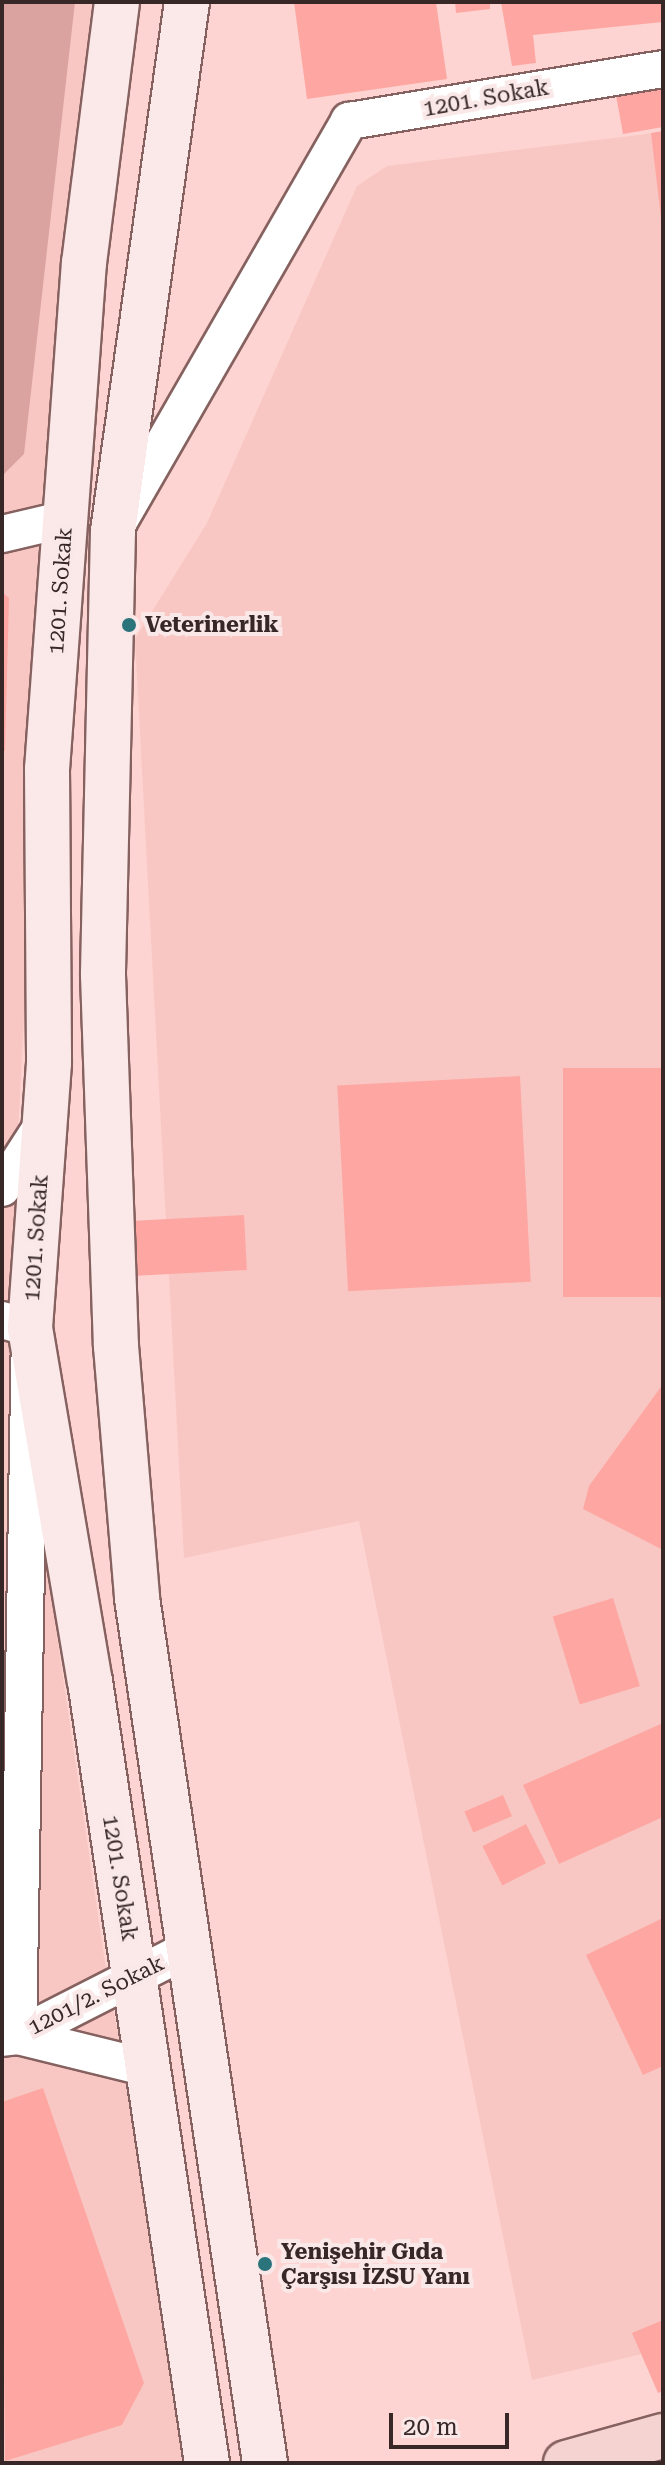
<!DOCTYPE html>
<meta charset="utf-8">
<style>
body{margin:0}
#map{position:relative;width:665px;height:2465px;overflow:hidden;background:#fdd4d1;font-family:"Roboto Serif",serif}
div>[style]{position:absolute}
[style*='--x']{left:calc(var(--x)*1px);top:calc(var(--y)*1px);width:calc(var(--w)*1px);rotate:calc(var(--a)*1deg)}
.built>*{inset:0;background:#f8c7c3}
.green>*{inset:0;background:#daa39f}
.building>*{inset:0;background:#fea7a2;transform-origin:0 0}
.roads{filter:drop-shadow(2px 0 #85615f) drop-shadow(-2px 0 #85615f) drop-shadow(0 2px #85615f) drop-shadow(0 -2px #85615f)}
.minor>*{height:36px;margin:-18px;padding:0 18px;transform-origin:18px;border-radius:18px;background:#fff}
.secondary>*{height:44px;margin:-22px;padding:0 22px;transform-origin:22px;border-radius:22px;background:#fae9e8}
.primary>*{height:44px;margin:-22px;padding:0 22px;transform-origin:22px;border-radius:22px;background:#f5d3d1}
.dots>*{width:22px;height:22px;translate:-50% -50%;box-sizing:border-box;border:4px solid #f9e8e7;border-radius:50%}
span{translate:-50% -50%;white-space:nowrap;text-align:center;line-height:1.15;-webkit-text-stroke:8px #f9e8e7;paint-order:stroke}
.street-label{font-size:22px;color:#372827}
.poi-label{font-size:22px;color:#372827;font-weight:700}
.left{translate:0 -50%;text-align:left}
.frame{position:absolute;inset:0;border:4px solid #372827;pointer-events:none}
.scale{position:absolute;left:389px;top:2413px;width:120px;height:36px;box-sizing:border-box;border:4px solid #372827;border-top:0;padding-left:10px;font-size:24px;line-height:28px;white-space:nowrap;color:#372827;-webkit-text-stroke:6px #f9e8e7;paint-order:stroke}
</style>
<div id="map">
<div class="built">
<div style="clip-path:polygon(2px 2px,116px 2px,31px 878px,9px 1311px,108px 1983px,203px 2463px,2px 2463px)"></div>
<div style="clip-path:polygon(663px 132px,663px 2349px,532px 2380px,359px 1521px,184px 1558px,135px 639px,207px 523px,357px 186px,387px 166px)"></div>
</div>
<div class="green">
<div style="clip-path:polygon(2px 2px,75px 2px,24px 454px,2px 476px)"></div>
</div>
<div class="building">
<div style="clip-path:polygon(294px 2px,436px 2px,447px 79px,307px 99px)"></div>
<div style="clip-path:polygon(455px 2px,490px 2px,490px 9px,456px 13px)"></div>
<div style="clip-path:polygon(501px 2px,663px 2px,663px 22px,533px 35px,536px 63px,512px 66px)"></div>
<div style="clip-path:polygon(663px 75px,663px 127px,623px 134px,614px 84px)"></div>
<div style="clip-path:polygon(663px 131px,663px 218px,661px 218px,651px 133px)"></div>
<div style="clip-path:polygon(2px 592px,9px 598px,5px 751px,2px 751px)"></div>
<div style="left:663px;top:1068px;width:229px;height:100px;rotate:90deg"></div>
<div style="left:520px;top:1076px;width:206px;height:183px;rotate:87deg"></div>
<div style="left:244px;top:1215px;width:55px;height:114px;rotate:87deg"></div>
<div style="clip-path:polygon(663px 1384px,663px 1550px,583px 1509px,589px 1486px)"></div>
<div style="left:613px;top:1598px;width:92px;height:63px;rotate:73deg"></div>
<div style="clip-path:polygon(663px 1723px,663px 1817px,559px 1864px,523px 1785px)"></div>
<div style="left:503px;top:1795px;width:23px;height:42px;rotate:67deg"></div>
<div style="left:526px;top:1824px;width:44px;height:49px;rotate:63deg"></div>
<div style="clip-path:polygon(663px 1918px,663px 2066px,643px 2075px,586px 1955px)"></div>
<div style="clip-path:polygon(43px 2088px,144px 2383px,122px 2425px,5px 2461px,2px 2102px)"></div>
<div style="clip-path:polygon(663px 2320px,663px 2391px,658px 2393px,632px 2333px)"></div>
</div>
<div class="roads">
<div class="minor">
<div style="--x:118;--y:523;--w:464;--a:-60.1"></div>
<div style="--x:349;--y:121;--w:318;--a:-9.4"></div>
<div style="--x:2;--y:534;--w:66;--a:-13.2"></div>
<div style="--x:2;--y:1188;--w:77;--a:-57.1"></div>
<div style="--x:2;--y:1320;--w:29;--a:16"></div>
<div style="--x:30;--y:1328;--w:708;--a:90.97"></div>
<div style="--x:18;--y:2036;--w:134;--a:13.8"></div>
<div style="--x:2;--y:2038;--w:16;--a:-7"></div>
<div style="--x:18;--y:2036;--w:192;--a:-27"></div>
</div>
<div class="secondary">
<div style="--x:117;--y:2;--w:262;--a:97.2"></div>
<div style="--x:84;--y:262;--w:508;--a:94.17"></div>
<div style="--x:47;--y:769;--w:294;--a:89.6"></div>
<div style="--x:49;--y:1063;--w:266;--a:94.1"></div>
<div style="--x:30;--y:1328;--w:358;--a:80.4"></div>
<div style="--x:90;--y:1681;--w:791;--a:81.49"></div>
<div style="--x:187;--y:2;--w:534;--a:97.96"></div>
<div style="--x:113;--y:531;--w:444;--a:91.3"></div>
<div style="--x:103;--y:975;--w:371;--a:88"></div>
<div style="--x:116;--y:1346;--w:253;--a:85.2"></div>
<div style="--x:137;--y:1598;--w:874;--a:81.58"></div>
</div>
<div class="primary">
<div style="--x:566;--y:2463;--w:101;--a:-15.6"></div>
</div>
</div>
<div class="dots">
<div style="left:129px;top:625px;background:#2b747b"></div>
<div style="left:265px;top:2264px;background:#2b747b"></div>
</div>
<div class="street-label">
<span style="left:486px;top:98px;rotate:-10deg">1201. Sokak</span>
<span style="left:60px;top:591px;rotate:-86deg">1201. Sokak</span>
<span style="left:36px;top:1238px;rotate:-86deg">1201. Sokak</span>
<span style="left:120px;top:1878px;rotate:81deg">1201. Sokak</span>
<span style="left:96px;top:1995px;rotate:-27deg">1201/2. Sokak</span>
</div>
<div class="poi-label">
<span class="left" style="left:145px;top:625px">Veterinerlik</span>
<span class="left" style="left:281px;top:2264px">Yenişehir Gıda<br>Çarşısı İZSU Yanı</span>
</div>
<div class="frame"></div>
<div class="scale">20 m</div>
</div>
